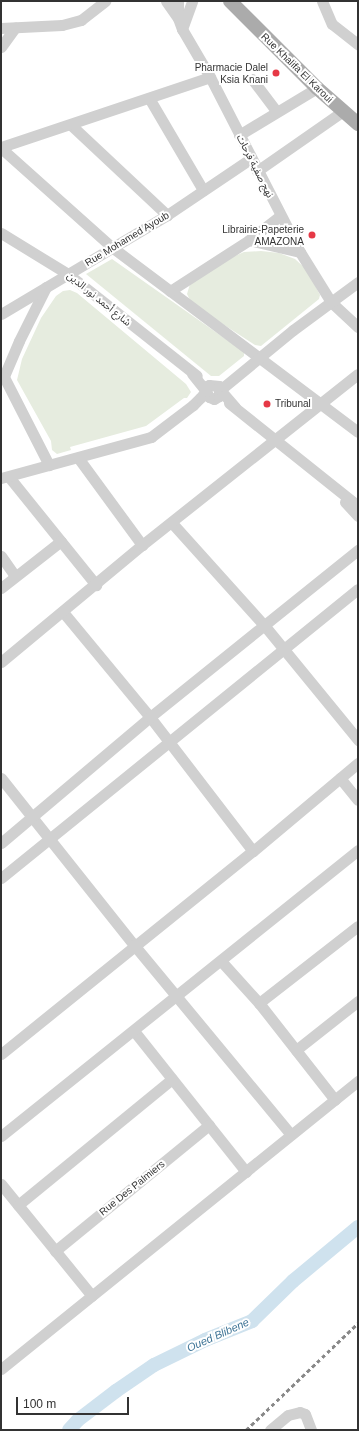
<!DOCTYPE html>
<meta charset="utf-8">
<style>
body{margin:0}
#map{position:relative;width:359px;height:1431px;overflow:hidden;background:#fff;font-family:Helvetica,"Noto Sans Arabic",sans-serif}
div>[style]{position:absolute}
[style*='--x']{left:calc(var(--x)*1px);top:calc(var(--y)*1px);width:calc(var(--w)*1px);rotate:calc(var(--a)*1deg)}
.green>*{inset:0;background:#e6ecdf}
.river>*{height:14px;margin:-7px;padding:0 7px;transform-origin:7px;border-radius:7px;background:#cfe2ee}
.minor>*{height:11px;margin:-5.5px;padding:0 5.5px;transform-origin:5.5px;border-radius:5.5px;background:#d0d0d0}
.major>*{height:14px;margin:-7px;padding:0 7px;transform-origin:7px;border-radius:7px;background:#ababab}
.rail>*{height:2.5px;margin-top:-1.25px;transform-origin:0;background:repeating-linear-gradient(90deg,#888 0 4px,transparent 0 7px)}
.dots>*{width:11px;height:11px;translate:-50% -50%;box-sizing:border-box;border:2px solid #fff;border-radius:50%}
span{translate:-50% -50%;white-space:nowrap;text-align:center;line-height:1.15;-webkit-text-stroke:4px #fff;paint-order:stroke}
.poi-label{font-size:10px;color:#333}
.right{translate:-100% -50%;text-align:right}
.left{translate:0 -50%;text-align:left}
.street-label{font-size:10px;color:#333}
.water-label{font-size:11px;color:#3f7597;font-style:italic}
.frame{position:absolute;inset:0;border:2px solid #333;pointer-events:none}
.scale{position:absolute;left:16px;top:1397px;width:113px;height:18px;box-sizing:border-box;border:2px solid #333;border-top:0;padding-left:5px;font-size:12px;line-height:14px;white-space:nowrap;color:#333;-webkit-text-stroke:3px #fff;paint-order:stroke}
</style>
<div id="map">
<div class="green">
<div style="clip-path:polygon(261px 251px,279px 253px,295px 259px,307px 270px,320px 295px,319px 299px,261px 346px,255px 345px,192px 304px,187px 294px,190px 284px,228px 259px,244px 252px)"></div>
<div style="clip-path:polygon(112px 259px,244px 352px,244px 356px,219px 376px,211px 376px,86px 274px)"></div>
<div style="clip-path:polygon(70px 290px,77px 293px,186px 384px,191px 392px,187px 398px,184px 398px,146px 426px,70px 447px,71px 450px,57px 454px,52px 450px,51px 441px,17px 380px,22px 359px,41px 318px,56px 296px,63px 291px)"></div>
</div>
<div class="river">
<div style="--x:69;--y:1430;--w:13;--a:-48"></div>
<div style="--x:78;--y:1420;--w:48;--a:-37.3"></div>
<div style="--x:116;--y:1391;--w:46;--a:-34.4"></div>
<div style="--x:154;--y:1365;--w:57;--a:-26.1"></div>
<div style="--x:205;--y:1340;--w:51;--a:-22"></div>
<div style="--x:252;--y:1321;--w:57;--a:-44.3"></div>
<div style="--x:293;--y:1281;--w:85;--a:-39.7"></div>
</div>
<div class="minor">
<div style="--x:166;--y:1;--w:19;--a:55"></div>
<div style="--x:178;--y:1;--w:17;--a:90"></div>
<div style="--x:178;--y:18;--w:12;--a:70"></div>
<div style="--x:182;--y:29;--w:56;--a:59.7"></div>
<div style="--x:210;--y:77;--w:197;--a:62.8"></div>
<div style="--x:300;--y:252;--w:59;--a:58.2"></div>
<div style="--x:331;--y:302;--w:37;--a:43"></div>
<div style="--x:322;--y:1;--w:25;--a:67"></div>
<div style="--x:332;--y:24;--w:33;--a:38"></div>
<div style="--x:1;--y:28;--w:61;--a:-2.8"></div>
<div style="--x:62;--y:25;--w:20;--a:-15"></div>
<div style="--x:81;--y:20;--w:31;--a:-38"></div>
<div style="--x:182;--y:29;--w:30;--a:-70"></div>
<div style="--x:1;--y:47;--w:24;--a:-54"></div>
<div style="--x:252;--y:79;--w:41;--a:52.9"></div>
<div style="--x:149;--y:98;--w:107;--a:59.6"></div>
<div style="--x:71;--y:125;--w:132;--a:43.2"></div>
<div style="--x:239;--y:135;--w:91;--a:-31.1"></div>
<div style="--x:1;--y:147;--w:220;--a:-18.5"></div>
<div style="--x:1;--y:148;--w:150;--a:41.8"></div>
<div style="--x:113;--y:248;--w:306;--a:36.9"></div>
<div style="--x:257;--y:171;--w:105;--a:-34.9"></div>
<div style="--x:1;--y:233;--w:79;--a:31.5"></div>
<div style="--x:68;--y:274;--w:164;--a:38.3"></div>
<div style="--x:249;--y:240;--w:52;--a:13.2"></div>
<div style="--x:46;--y:287;--w:60;--a:116.6"></div>
<div style="--x:19;--y:341;--w:39;--a:113"></div>
<div style="--x:4;--y:377;--w:99;--a:62.9"></div>
<div style="--x:170;--y:291;--w:94;--a:-32.8"></div>
<div style="--x:249;--y:240;--w:39;--a:-38"></div>
<div style="--x:1;--y:314;--w:193;--a:-30.8"></div>
<div style="--x:167;--y:215;--w:100;--a:-34"></div>
<div style="--x:229;--y:403;--w:165;--a:38.6"></div>
<div style="--x:235;--y:407;--w:23;--a:-131"></div>
<div style="--x:220;--y:390;--w:94;--a:-39.4"></div>
<div style="--x:293;--y:330;--w:81;--a:-36.4"></div>
<div style="--x:79;--y:459;--w:107;--a:53.8"></div>
<div style="--x:9;--y:477;--w:139;--a:51.1"></div>
<div style="--x:1;--y:478;--w:156;--a:-15.3"></div>
<div style="--x:151;--y:437;--w:53;--a:-37.3"></div>
<div style="--x:193;--y:405;--w:10;--a:-45"></div>
<div style="--x:200;--y:398;--w:9;--a:-49"></div>
<div style="--x:206;--y:391;--w:5;--a:-79"></div>
<div style="--x:207;--y:386;--w:2;--a:-27"></div>
<div style="--x:209;--y:385;--w:10;--a:6"></div>
<div style="--x:219;--y:386;--w:10;--a:90"></div>
<div style="--x:219;--y:396;--w:6;--a:149"></div>
<div style="--x:214;--y:399;--w:5;--a:-158"></div>
<div style="--x:209;--y:397;--w:7;--a:-117"></div>
<div style="--x:206;--y:391;--w:22;--a:-129"></div>
<div style="--x:345;--y:502;--w:19;--a:47"></div>
<div style="--x:172;--y:523;--w:137;--a:48"></div>
<div style="--x:264;--y:625;--w:149;--a:50.7"></div>
<div style="--x:1;--y:556;--w:24;--a:55"></div>
<div style="--x:1;--y:588;--w:76;--a:-38.1"></div>
<div style="--x:63;--y:612;--w:136;--a:50.4"></div>
<div style="--x:150;--y:717;--w:169;--a:52.5"></div>
<div style="--x:1;--y:662;--w:183;--a:-39.7"></div>
<div style="--x:142;--y:545;--w:275;--a:-38.4"></div>
<div style="--x:1;--y:778;--w:213;--a:51.5"></div>
<div style="--x:134;--y:945;--w:246;--a:50.4"></div>
<div style="--x:340;--y:778;--w:28;--a:51"></div>
<div style="--x:1;--y:843;--w:195;--a:-40.2"></div>
<div style="--x:150;--y:717;--w:267;--a:-38.8"></div>
<div style="--x:1;--y:878;--w:459;--a:-39"></div>
<div style="--x:221;--y:961;--w:57;--a:47.9"></div>
<div style="--x:259;--y:1003;--w:123;--a:51.9"></div>
<div style="--x:259;--y:1003;--w:125;--a:-37.9"></div>
<div style="--x:134;--y:1031;--w:180;--a:51.5"></div>
<div style="--x:296;--y:1050;--w:79;--a:-38.3"></div>
<div style="--x:1;--y:1054;--w:324;--a:-38.9"></div>
<div style="--x:253;--y:851;--w:137;--a:-40"></div>
<div style="--x:1;--y:1136;--w:457;--a:-38.7"></div>
<div style="--x:1;--y:1184;--w:144;--a:50.9"></div>
<div style="--x:18;--y:1205;--w:199;--a:-39.3"></div>
<div style="--x:55;--y:1251;--w:199;--a:-39.3"></div>
<div style="--x:1;--y:1369;--w:459;--a:-38.9"></div>
<div style="--x:270;--y:1430;--w:23;--a:-40"></div>
<div style="--x:288;--y:1415;--w:12;--a:-14"></div>
<div style="--x:300;--y:1412;--w:5;--a:22"></div>
<div style="--x:305;--y:1414;--w:17;--a:69"></div>
</div>
<div class="major">
<div style="--x:230;--y:1;--w:123;--a:45"></div>
<div style="--x:317;--y:88;--w:55;--a:41.3"></div>
</div>
<div class="rail">
<div style="--x:246;--y:1430;--w:155;--a:-43.7"></div>
</div>
<div class="dots">
<div style="left:276px;top:73px;background:#e63946"></div>
<div style="left:312px;top:235px;background:#e63946"></div>
<div style="left:267px;top:404px;background:#e63946"></div>
</div>
<div class="poi-label">
<span class="right" style="left:268px;top:73px">Pharmacie Dalel<br>Ksia Knani</span>
<span class="right" style="left:304px;top:235px">Librairie-Papeterie<br>AMAZONA</span>
<span class="left" style="left:275px;top:404px">Tribunal</span>
</div>
<div class="street-label">
<span style="left:297px;top:68px;rotate:44deg">Rue Khalifa El Karoui</span>
<span style="left:255px;top:166px;rotate:63deg">نهج صفية فرحات</span>
<span style="left:127px;top:239px;rotate:-31deg">Rue Mohamed Ayoub</span>
<span style="left:99px;top:299px;rotate:39deg">شارع أحمد نور الدين</span>
<span style="left:132px;top:1188px;rotate:-39deg">Rue Des Palmiers</span>
</div>
<div class="water-label">
<span style="left:218px;top:1335px;rotate:-24deg">Oued Blibene</span>
</div>
<div class="frame"></div>
<div class="scale">100 m</div>
</div>
